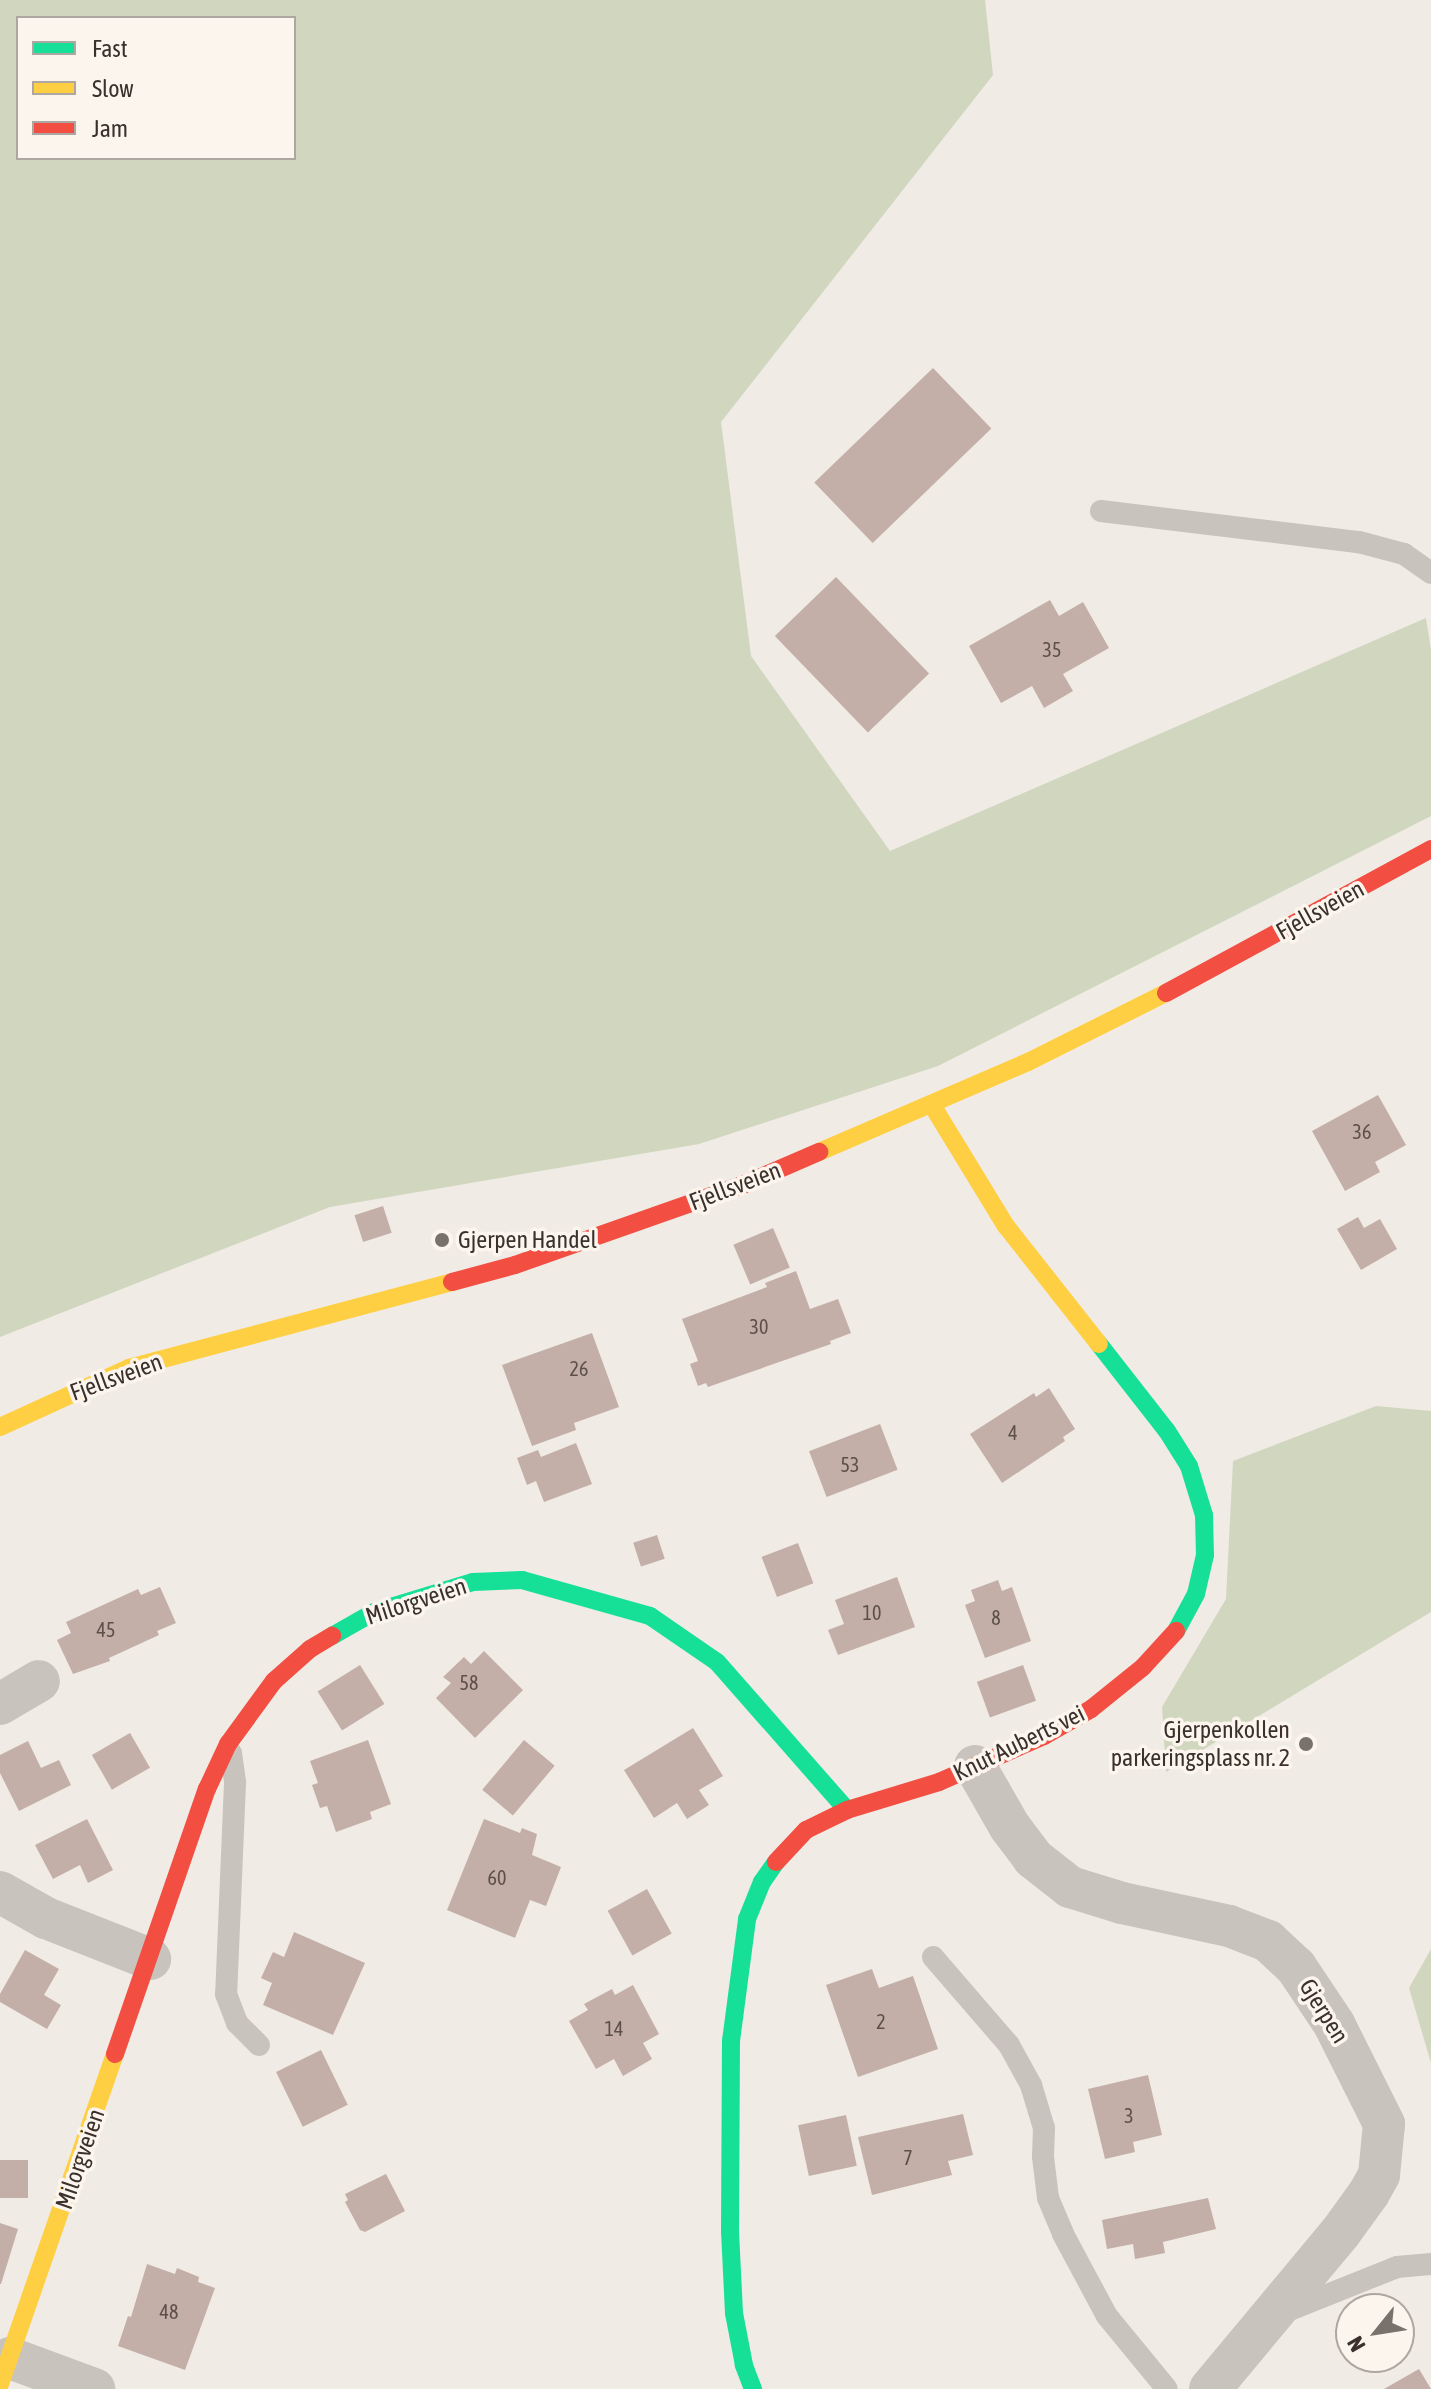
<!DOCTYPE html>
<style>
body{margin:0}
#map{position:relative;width:1431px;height:2389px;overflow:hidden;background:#f0ebe5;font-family:"Asap Condensed",sans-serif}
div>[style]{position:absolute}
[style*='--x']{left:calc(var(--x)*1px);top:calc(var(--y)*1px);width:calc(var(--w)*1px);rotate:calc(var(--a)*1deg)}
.green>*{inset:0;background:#d1d6bf}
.building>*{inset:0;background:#c3afa7;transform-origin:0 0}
.lane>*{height:22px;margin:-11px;padding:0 11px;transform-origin:11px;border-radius:11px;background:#c9c3be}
.street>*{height:42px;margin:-21px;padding:0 21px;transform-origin:21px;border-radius:21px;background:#c9c3be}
.fast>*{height:18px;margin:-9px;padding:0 9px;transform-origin:9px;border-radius:9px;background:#16e098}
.slow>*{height:18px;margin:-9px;padding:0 9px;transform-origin:9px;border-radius:9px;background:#ffcf43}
.jam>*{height:18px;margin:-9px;padding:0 9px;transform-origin:9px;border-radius:9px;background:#f24e42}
.dots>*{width:22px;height:22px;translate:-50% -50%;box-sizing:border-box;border:4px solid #fbf5ee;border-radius:50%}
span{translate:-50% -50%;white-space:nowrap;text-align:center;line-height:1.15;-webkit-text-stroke:7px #fbf5ee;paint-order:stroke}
.number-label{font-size:20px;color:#5d504a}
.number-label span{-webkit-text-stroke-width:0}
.street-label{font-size:24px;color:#3b302b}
.poi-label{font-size:24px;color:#3b302b}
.left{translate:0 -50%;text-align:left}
.right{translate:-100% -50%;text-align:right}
.legend{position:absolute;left:16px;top:16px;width:280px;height:144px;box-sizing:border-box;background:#fbf5ee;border:2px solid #aea6a0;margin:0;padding:10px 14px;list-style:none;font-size:24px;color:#3b302b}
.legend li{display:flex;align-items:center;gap:16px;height:40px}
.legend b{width:40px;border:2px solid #aea6a0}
.north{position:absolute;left:1335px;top:2293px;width:80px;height:80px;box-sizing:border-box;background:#fbf5ee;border:2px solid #aea6a0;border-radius:50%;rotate:240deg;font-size:22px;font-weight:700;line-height:32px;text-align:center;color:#3b302b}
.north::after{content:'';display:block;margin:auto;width:28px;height:36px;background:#7a716c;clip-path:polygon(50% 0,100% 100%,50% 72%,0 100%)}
</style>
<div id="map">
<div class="green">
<div style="clip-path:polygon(evenodd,0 0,985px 0,993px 75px,721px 422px,751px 656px,890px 851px,1426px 618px,1431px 650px,1431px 816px,938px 1066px,699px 1144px,330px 1207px,0 1337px,0 0,18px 18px,294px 18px,294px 158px,18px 158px,18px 18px)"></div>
<div style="clip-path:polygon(1376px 1406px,1431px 1411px,1431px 1612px,1166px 1772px,1162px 1707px,1226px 1599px,1233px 1461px)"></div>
<div style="clip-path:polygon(1431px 1949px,1431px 2063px,1409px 1988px)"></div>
</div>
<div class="building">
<div style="left:933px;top:368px;width:84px;height:165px;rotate:46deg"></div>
<div style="left:836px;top:577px;width:134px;height:85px;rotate:46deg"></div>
<div style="clip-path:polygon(1050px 600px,1059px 616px,1083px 602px,1109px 648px,1063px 674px,1073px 691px,1044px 708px,1032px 686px,1001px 703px,969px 646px)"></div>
<div style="clip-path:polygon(1378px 1095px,1406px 1145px,1375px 1162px,1380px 1172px,1345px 1191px,1312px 1131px)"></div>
<div style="left:383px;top:1206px;width:28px;height:30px;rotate:72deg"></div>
<div style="clip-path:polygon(1358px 1217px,1364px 1228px,1380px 1219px,1397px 1249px,1361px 1270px,1337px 1229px)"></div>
<div style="left:773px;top:1228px;width:43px;height:43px;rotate:67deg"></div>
<div style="clip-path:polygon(796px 1271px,810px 1309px,838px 1299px,851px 1333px,830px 1341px,831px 1344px,708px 1387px,706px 1383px,698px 1386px,690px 1364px,698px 1361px,682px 1319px,767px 1287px,765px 1283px)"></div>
<div style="clip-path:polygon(592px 1333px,619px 1407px,574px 1423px,576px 1430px,532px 1446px,502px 1365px)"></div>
<div style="clip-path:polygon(1049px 1388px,1075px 1429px,1063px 1437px,1065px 1441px,1002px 1483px,970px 1434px,1034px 1393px,1036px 1397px)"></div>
<div style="left:880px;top:1424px;width:49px;height:76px;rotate:69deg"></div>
<div style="clip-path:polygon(576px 1443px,592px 1484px,544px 1502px,536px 1481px,527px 1485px,517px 1458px,538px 1450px,541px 1457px)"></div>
<div style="left:657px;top:1535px;width:25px;height:25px;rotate:72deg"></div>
<div style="left:798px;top:1543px;width:43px;height:39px;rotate:69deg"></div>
<div style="clip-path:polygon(897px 1577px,915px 1627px,838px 1655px,828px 1630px,844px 1624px,835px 1600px)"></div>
<div style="clip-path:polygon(998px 1580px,1002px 1591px,1012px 1587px,1031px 1641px,985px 1658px,965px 1605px,975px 1601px,971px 1590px)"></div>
<div style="clip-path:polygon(160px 1587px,176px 1623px,157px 1631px,159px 1635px,109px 1658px,110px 1661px,73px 1674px,57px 1640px,71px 1633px,66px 1622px,138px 1589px,141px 1595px)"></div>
<div style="clip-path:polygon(484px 1651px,523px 1690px,475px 1738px,436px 1698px,451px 1683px,443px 1677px,464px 1657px,471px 1664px)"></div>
<div style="left:360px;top:1665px;width:46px;height:50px;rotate:58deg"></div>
<div style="left:1023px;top:1665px;width:38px;height:49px;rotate:70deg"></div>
<div style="clip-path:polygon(693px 1728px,723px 1776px,699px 1790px,709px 1805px,687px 1819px,677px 1803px,654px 1818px,624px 1770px)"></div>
<div style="left:130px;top:1733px;width:40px;height:44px;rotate:60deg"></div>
<div style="clip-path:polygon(368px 1740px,391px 1804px,370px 1812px,372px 1819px,336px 1832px,327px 1806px,320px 1808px,312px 1785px,318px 1783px,310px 1761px)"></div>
<div style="left:524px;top:1740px;width:40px;height:65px;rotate:40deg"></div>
<div style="clip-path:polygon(28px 1741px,41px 1768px,59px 1760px,71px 1785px,19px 1811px,0 1773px,0 1755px)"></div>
<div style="clip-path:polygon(87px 1819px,113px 1870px,88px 1883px,80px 1865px,53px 1879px,35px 1845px)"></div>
<div style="clip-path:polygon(484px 1819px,520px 1833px,522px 1828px,537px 1834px,532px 1855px,561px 1867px,546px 1906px,530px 1900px,515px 1938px,447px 1910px)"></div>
<div style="left:647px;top:1889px;width:51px;height:45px;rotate:61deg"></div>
<div style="clip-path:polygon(294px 1932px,365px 1963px,333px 2035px,263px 2005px,272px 1983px,261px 1978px,273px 1952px,284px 1957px)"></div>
<div style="clip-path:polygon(25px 1950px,59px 1969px,44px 1995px,61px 2005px,47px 2029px,0 2002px,0 1994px)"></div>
<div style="clip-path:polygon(872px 1969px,879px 1988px,913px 1976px,938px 2049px,858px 2077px,826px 1985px)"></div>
<div style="clip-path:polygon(633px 1985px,659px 2034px,643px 2043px,652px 2059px,623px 2076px,614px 2059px,596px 2069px,569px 2021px,588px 2010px,584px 2004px,612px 1989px,615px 1995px)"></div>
<div style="left:321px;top:2050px;width:61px;height:50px;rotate:64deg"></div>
<div style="clip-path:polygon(1148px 2075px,1162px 2135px,1133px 2142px,1135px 2152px,1105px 2159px,1088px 2089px)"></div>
<div style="clip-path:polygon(963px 2114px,973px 2155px,948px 2161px,952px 2175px,872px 2195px,858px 2137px)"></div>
<div style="left:846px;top:2115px;width:52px;height:49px;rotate:78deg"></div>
<div style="left:0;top:2160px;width:28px;height:38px"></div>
<div style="clip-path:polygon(386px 2174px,405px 2211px,365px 2232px,360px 2230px,345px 2202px,348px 2200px,345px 2194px)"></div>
<div style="clip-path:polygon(1208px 2198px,1216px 2229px,1163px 2242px,1165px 2253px,1135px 2259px,1133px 2244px,1107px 2249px,1102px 2220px)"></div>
<div style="clip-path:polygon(0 2223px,18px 2229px,1px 2284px,0 2284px)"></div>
<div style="clip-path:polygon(147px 2264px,175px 2274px,177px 2268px,199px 2277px,198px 2282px,215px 2288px,185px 2370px,118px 2346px,128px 2316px,131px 2317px)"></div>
<div style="clip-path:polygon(1419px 2369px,1431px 2389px,1384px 2389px)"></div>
</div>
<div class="lane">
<div style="--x:1101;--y:511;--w:260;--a:6.9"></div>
<div style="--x:1359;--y:542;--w:47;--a:14.9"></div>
<div style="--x:1404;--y:554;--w:33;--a:35"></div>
<div style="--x:231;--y:1753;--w:30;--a:82"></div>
<div style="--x:235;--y:1783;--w:211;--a:92.4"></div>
<div style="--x:226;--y:1994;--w:31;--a:69"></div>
<div style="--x:237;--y:2023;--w:31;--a:45"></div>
<div style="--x:933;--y:1957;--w:116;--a:49.2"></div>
<div style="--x:1009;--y:2045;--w:46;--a:61.2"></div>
<div style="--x:1031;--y:2085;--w:45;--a:73.2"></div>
<div style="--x:1044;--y:2128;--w:29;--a:92"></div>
<div style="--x:1043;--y:2157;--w:41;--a:83"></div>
<div style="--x:1048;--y:2198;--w:39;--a:67"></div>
<div style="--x:1063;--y:2234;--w:93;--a:61.8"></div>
<div style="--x:1107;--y:2316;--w:94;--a:50.6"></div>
<div style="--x:1282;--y:2313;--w:124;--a:-21.8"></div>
<div style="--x:1397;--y:2267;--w:34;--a:-5"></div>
</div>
<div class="street">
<div style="--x:0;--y:1704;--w:45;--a:-30.5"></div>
<div style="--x:975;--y:1766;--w:70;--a:60.2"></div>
<div style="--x:1010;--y:1827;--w:39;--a:53"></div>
<div style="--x:1033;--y:1858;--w:47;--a:38.1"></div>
<div style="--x:1070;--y:1887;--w:54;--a:17.1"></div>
<div style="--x:1122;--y:1903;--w:109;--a:12.1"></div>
<div style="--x:1229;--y:1926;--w:42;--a:21"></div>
<div style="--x:1268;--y:1941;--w:38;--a:43"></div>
<div style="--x:1296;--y:1967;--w:69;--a:56.3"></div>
<div style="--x:1334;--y:2024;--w:112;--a:63.4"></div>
<div style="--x:1384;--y:2124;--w:51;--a:95.6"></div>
<div style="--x:1379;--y:2175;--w:21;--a:119"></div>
<div style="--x:1369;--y:2193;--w:49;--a:125.9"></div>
<div style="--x:1340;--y:2233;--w:203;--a:129.8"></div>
<div style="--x:0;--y:1892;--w:53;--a:29.5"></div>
<div style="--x:46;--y:1918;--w:112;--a:21.5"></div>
<div style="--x:10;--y:2358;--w:90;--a:20.3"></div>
</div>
<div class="fast">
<div style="--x:1099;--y:1344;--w:110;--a:52"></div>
<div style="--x:1167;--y:1431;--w:41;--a:57.8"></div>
<div style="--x:1189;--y:1466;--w:51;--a:73"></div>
<div style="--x:1204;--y:1515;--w:40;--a:88.6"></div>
<div style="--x:1205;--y:1555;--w:40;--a:103"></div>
<div style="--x:1196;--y:1594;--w:42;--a:118.4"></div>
<div style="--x:332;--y:1636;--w:48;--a:-29.7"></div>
<div style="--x:374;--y:1612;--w:103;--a:-16.9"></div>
<div style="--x:473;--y:1582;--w:49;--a:-2.3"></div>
<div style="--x:522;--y:1580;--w:133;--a:15.7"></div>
<div style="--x:650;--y:1616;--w:81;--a:34.5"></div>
<div style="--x:717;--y:1662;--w:197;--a:48.7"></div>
<div style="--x:753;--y:2389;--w:26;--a:-111"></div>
<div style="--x:744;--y:2365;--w:53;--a:-100.9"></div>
<div style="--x:734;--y:2313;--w:82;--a:-92.8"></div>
<div style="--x:730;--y:2231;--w:190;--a:-89.7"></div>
<div style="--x:731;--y:2041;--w:123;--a:-82.5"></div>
<div style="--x:747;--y:1919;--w:40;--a:-68"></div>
<div style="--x:762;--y:1882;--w:24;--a:-55"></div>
</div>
<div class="slow">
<div style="--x:932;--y:1105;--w:142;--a:58.6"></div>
<div style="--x:1006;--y:1226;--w:150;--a:51.8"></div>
<div style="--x:819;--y:1152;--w:228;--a:-23.3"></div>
<div style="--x:1028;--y:1062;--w:154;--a:-26.6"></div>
<div style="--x:0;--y:1427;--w:142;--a:-24.6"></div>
<div style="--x:129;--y:1368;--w:334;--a:-14.9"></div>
<div style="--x:0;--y:2384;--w:349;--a:-70.8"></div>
</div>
<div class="jam">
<div style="--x:1166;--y:993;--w:302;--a:-28.5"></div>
<div style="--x:452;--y:1282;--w:65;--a:-15.1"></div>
<div style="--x:515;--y:1265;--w:244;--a:-19.4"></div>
<div style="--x:745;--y:1184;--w:81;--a:-23.4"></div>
<div style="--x:776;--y:1862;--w:44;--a:-46.8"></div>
<div style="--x:806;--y:1830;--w:46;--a:-26"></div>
<div style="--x:847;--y:1810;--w:96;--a:-16.9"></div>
<div style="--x:939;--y:1782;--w:115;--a:-23.7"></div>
<div style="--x:1044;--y:1736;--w:54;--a:-29.9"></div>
<div style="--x:1091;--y:1709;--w:67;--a:-38.9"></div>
<div style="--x:1143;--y:1667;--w:49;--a:-47.5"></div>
<div style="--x:115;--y:2054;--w:281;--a:-70.9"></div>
<div style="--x:207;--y:1789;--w:50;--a:-65"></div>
<div style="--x:228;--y:1744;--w:78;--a:-53.9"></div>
<div style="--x:274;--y:1681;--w:48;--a:-41.6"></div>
<div style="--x:310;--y:1649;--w:26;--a:-31"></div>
</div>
<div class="dots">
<div style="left:442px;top:1240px;background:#7a716c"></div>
<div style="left:1306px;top:1744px;background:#7a716c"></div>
</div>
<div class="number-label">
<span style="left:1052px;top:649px">35</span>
<span style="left:1362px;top:1131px">36</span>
<span style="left:759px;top:1326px">30</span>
<span style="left:579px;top:1368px">26</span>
<span style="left:1013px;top:1432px">4</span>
<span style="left:850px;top:1464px">53</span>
<span style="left:872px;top:1612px">10</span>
<span style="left:996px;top:1617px">8</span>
<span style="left:106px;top:1629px">45</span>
<span style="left:469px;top:1682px">58</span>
<span style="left:497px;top:1877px">60</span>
<span style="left:881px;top:2021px">2</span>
<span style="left:614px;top:2028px">14</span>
<span style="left:1129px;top:2115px">3</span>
<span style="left:908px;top:2157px">7</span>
<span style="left:169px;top:2311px">48</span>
</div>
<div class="street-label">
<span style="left:1320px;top:910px;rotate:-29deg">Fjellsveien</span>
<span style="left:735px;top:1186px;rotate:-21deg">Fjellsveien</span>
<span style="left:116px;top:1377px;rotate:-20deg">Fjellsveien</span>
<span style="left:416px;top:1601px;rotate:-18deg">Milorgveien</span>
<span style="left:1019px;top:1743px;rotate:-26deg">Knut Auberts vei</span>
<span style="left:1324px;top:2011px;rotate:58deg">Gjerpen</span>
<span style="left:80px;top:2159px;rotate:-71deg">Milorgveien</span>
</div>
<div class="poi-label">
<span class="left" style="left:458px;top:1240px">Gjerpen Handel</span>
<span class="right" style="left:1290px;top:1744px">Gjerpenkollen<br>parkeringsplass nr. 2</span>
</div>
<ul class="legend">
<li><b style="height:10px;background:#16e098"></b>Fast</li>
<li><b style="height:10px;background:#ffcf43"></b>Slow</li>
<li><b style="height:10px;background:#f24e42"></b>Jam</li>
</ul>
<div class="north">N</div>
</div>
